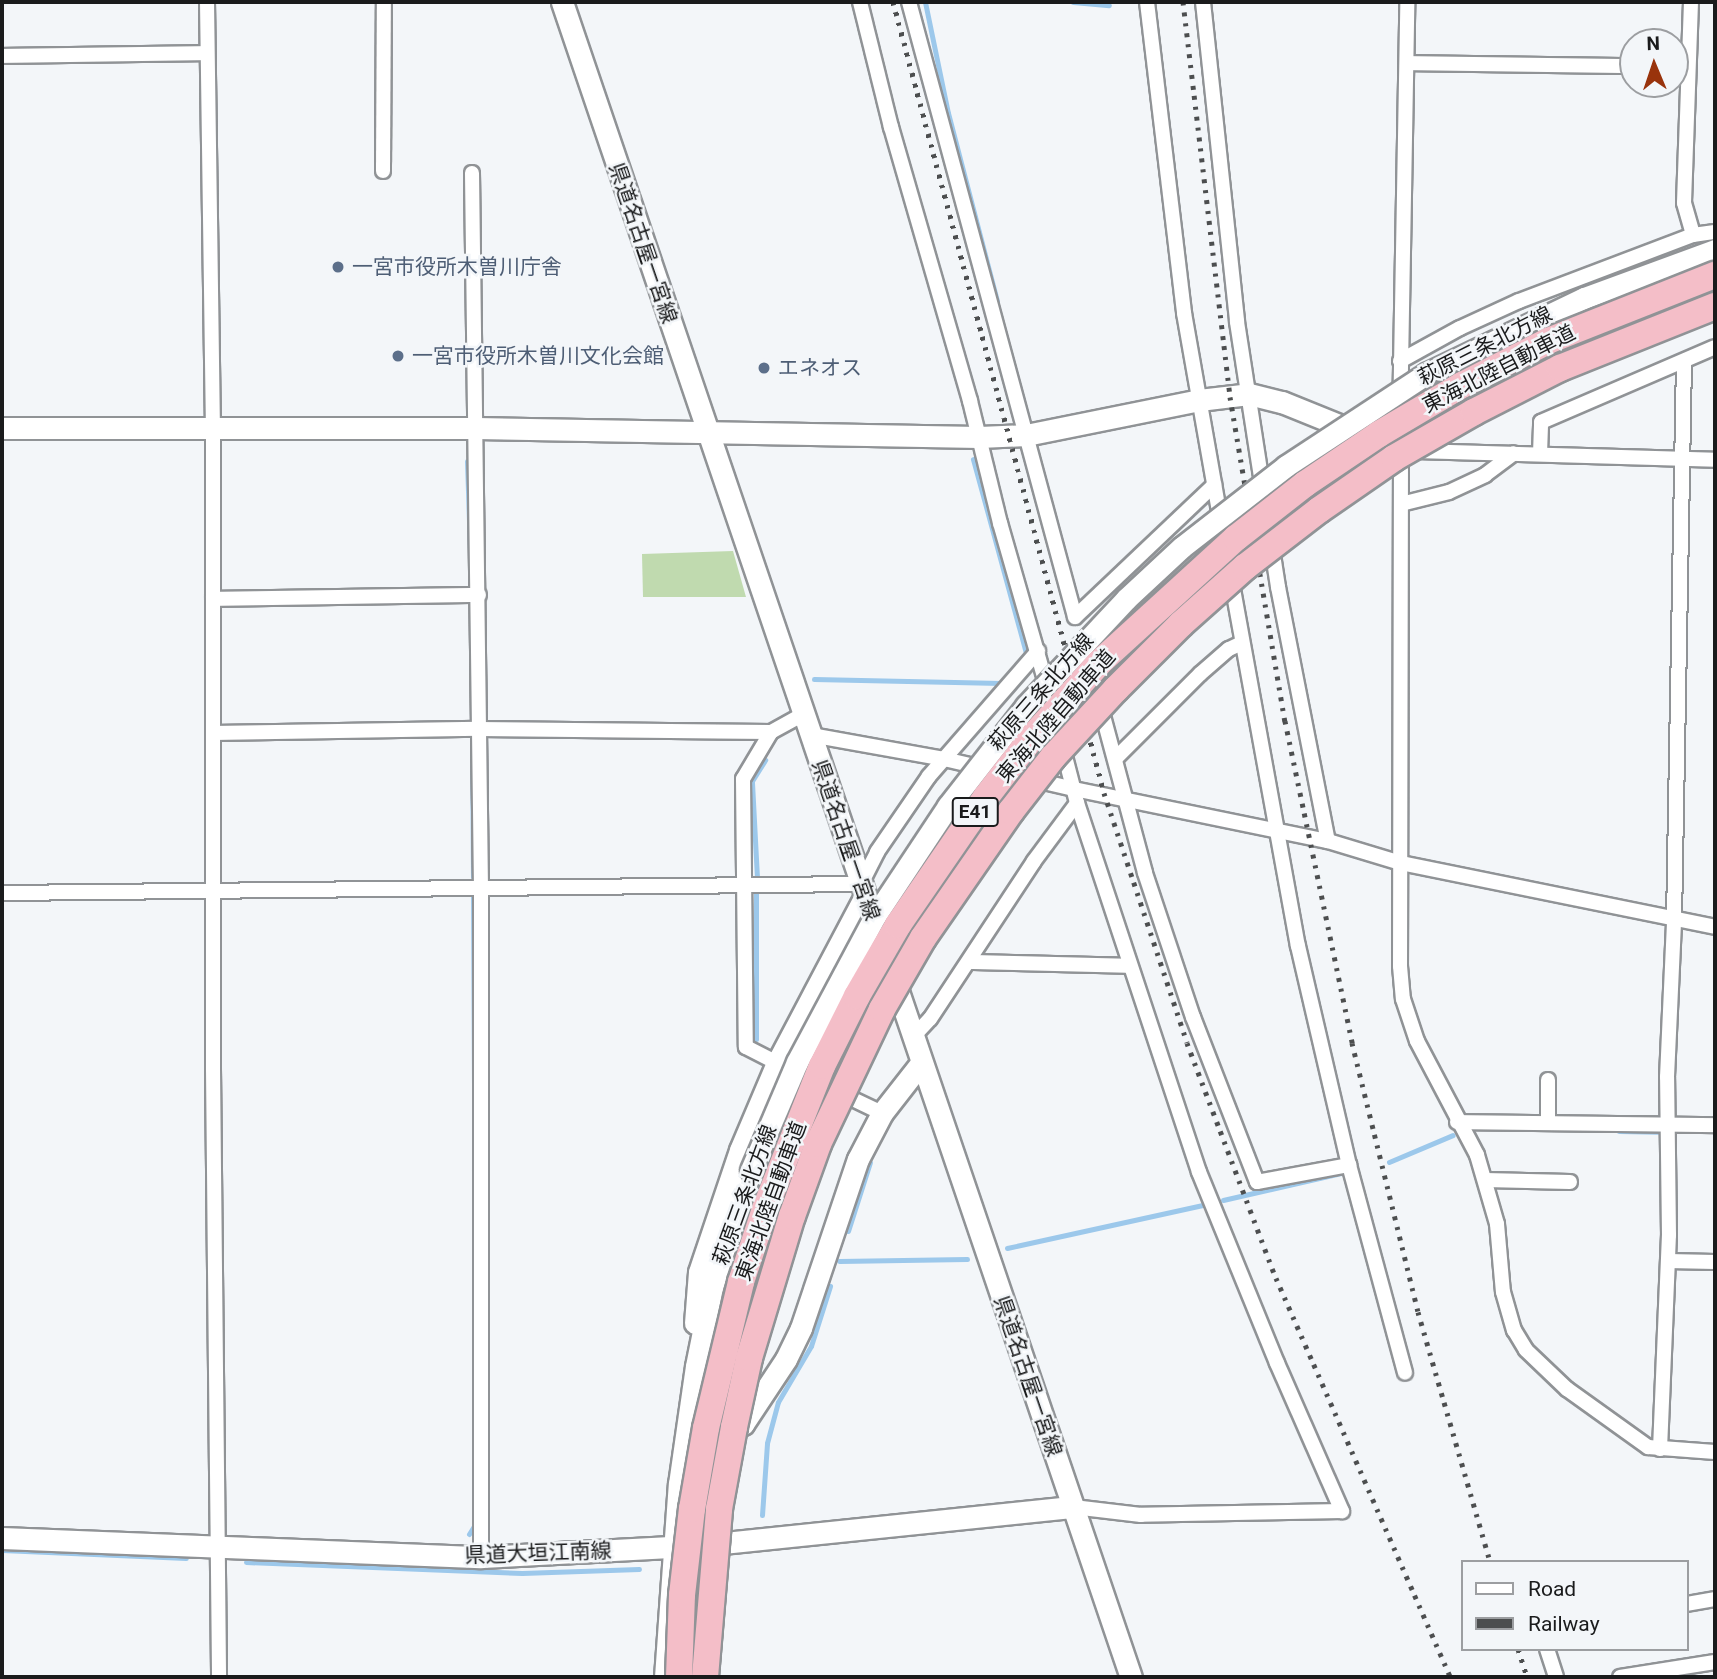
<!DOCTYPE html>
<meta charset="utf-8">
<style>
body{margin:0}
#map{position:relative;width:1717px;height:1679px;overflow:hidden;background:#f3f6f9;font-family:Roboto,"Noto Sans JP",sans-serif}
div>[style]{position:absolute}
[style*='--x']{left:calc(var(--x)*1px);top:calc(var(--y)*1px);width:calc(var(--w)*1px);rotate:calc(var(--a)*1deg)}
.green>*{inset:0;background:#c0daaf}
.stream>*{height:5px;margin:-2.5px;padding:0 2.5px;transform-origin:2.5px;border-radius:2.5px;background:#9cc8eb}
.roads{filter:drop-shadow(2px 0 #909396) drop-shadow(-2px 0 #909396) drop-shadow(0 2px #909396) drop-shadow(0 -2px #909396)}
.street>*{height:14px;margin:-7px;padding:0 7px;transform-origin:7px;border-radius:7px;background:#fff}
.secondary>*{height:21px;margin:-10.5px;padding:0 10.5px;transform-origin:10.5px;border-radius:10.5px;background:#fff}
.rail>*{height:5px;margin-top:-2.5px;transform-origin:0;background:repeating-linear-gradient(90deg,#4c4e4f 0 3.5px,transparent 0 10.5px)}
.bridges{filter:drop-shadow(2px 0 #909396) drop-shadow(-2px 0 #909396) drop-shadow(0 2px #909396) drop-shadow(0 -2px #909396)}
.secondary-bridge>*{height:21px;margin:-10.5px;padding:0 10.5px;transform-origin:10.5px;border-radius:10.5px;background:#fff}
.highway-bridge>*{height:26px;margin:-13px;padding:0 13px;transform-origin:13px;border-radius:13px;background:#f4bec8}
.dots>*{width:19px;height:19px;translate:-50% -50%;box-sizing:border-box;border:4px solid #f3f6f9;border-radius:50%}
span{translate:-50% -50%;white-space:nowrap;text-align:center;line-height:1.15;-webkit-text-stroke:5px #f3f6f9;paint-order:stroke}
.shield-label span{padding:2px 5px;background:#f3f6f9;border:2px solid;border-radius:5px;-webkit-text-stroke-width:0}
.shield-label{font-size:19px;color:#1a1b1c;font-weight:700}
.street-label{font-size:21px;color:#1a1b1c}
.service-label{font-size:21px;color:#4e5e75}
.left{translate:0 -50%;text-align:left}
.frame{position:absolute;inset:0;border:4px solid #1a1b1c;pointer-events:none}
.legend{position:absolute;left:1461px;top:1560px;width:228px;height:91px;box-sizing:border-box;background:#f3f6f9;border:2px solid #9c9ea1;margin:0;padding:9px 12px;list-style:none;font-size:21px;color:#1a1b1c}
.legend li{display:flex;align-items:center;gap:14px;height:35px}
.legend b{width:35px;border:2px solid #9c9ea1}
.north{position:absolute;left:1619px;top:28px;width:70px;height:70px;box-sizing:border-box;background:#f3f6f9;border:2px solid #9c9ea1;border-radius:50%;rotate:358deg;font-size:19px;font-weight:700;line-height:28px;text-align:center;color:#1a1b1c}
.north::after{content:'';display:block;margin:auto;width:24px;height:32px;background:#99330c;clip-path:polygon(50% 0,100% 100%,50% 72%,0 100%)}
</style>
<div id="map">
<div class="green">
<div style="clip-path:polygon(733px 551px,746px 597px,643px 597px,642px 554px)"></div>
</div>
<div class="stream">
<div style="--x:925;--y:2;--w:113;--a:78.3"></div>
<div style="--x:948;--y:113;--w:194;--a:75.4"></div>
<div style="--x:1073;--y:2;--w:36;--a:5"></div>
<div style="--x:467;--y:461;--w:91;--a:88.1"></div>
<div style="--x:814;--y:679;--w:187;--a:1.2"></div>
<div style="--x:1001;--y:683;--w:39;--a:-50"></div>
<div style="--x:1026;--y:653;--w:201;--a:-105.3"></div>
<div style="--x:472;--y:735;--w:142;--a:89.6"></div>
<div style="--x:757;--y:878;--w:97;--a:-93"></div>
<div style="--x:752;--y:781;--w:25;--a:-58"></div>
<div style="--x:473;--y:894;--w:189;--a:89.7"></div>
<div style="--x:756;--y:1039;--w:146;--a:-90"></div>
<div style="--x:1619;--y:1131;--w:39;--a:1"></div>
<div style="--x:1389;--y:1162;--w:69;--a:-22.9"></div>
<div style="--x:474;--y:1170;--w:267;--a:90"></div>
<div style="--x:1223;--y:1200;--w:121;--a:-12.9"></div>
<div style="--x:848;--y:1231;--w:72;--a:-72.3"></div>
<div style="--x:1007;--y:1248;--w:205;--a:-12.4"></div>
<div style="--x:839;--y:1261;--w:128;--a:-0.9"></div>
<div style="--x:762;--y:1515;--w:72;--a:-86"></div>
<div style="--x:767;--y:1443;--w:42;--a:-75"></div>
<div style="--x:778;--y:1402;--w:65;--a:-59.5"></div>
<div style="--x:811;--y:1346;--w:63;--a:-72.4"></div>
<div style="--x:469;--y:1534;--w:13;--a:-58"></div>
<div style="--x:2;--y:1550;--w:184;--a:2.5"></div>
<div style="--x:246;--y:1562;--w:276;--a:2.3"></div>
<div style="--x:522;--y:1573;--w:117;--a:-2"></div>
</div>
<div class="roads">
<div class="street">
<div style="--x:207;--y:2;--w:425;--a:89.2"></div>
<div style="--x:213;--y:427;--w:642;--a:90"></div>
<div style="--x:213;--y:1069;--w:608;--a:89.43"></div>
<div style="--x:860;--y:2;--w:129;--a:76.1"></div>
<div style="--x:891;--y:127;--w:285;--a:73.9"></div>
<div style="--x:970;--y:401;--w:126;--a:76.2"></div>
<div style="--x:1000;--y:523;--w:174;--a:74"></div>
<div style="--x:909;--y:2;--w:637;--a:74.89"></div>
<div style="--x:1075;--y:617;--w:192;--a:-43.5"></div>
<div style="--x:1147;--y:2;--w:313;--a:83.2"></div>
<div style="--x:1184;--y:313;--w:242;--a:80"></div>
<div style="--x:1203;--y:2;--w:322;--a:83.9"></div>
<div style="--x:1237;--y:322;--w:268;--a:81.2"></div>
<div style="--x:1278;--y:587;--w:259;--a:78.9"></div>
<div style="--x:1691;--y:2;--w:201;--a:92"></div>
<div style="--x:1684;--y:203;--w:33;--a:74"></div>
<div style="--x:1693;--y:235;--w:22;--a:-8"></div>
<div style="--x:2;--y:56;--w:205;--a:-0.8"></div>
<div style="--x:1407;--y:63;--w:226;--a:0.8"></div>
<div style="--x:383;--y:171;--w:169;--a:-89.7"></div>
<div style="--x:472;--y:173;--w:712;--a:89.28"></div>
<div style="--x:481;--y:885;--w:672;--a:90"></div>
<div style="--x:1400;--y:361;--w:68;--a:-28.8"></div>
<div style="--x:1460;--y:328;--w:65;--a:-24.6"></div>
<div style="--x:1519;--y:301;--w:186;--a:-20.8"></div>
<div style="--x:1400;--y:424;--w:422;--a:-89"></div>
<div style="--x:1401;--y:451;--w:515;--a:90.11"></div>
<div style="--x:1400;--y:966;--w:33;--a:85"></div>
<div style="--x:1403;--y:999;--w:44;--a:71.6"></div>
<div style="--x:1417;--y:1041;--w:129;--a:62.2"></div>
<div style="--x:1477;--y:1155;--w:72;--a:73.8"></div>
<div style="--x:1497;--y:1224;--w:68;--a:85"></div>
<div style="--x:1503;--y:1292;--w:40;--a:74"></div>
<div style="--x:1514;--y:1330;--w:23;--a:59"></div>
<div style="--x:1526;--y:1350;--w:57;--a:43.6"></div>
<div style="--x:1567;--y:1389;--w:100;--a:35.6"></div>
<div style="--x:1648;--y:1447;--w:67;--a:4.3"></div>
<div style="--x:1416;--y:451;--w:299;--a:1.7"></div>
<div style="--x:1540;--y:454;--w:32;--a:-88"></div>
<div style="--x:1541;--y:422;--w:189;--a:-23.3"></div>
<div style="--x:1401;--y:504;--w:49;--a:-14"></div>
<div style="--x:1449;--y:492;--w:40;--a:-25"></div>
<div style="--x:1485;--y:475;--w:36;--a:-37"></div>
<div style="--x:1231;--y:578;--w:374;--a:79.7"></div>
<div style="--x:1298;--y:946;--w:225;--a:76.9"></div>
<div style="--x:1349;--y:1165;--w:215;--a:74.9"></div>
<div style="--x:213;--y:599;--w:266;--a:-0.9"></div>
<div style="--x:1091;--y:671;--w:209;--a:75"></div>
<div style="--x:1145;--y:873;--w:152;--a:71.6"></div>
<div style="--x:1193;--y:1017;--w:177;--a:68.8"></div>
<div style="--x:1257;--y:1182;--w:94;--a:-10.5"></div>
<div style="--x:1053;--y:710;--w:96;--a:75.5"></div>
<div style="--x:1077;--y:803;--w:389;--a:71.7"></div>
<div style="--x:1199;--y:1172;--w:206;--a:67.8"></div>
<div style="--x:1277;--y:1363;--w:162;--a:66.3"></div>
<div style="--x:1342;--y:1511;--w:201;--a:178.9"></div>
<div style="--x:1141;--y:1515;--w:68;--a:-173.3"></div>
<div style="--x:771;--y:732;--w:55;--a:120.8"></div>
<div style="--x:743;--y:779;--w:268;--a:89.4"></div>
<div style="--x:746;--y:1047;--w:44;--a:27.1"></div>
<div style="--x:213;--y:733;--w:266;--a:-0.9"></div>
<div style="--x:479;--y:729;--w:292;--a:0.6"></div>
<div style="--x:771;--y:732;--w:35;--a:-29"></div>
<div style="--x:811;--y:735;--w:135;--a:10.2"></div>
<div style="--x:944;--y:759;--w:133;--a:13"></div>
<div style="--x:1074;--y:789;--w:259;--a:11.6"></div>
<div style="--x:1328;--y:841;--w:76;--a:16.8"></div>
<div style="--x:1401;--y:863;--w:320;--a:11.5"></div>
<div style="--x:1116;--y:758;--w:119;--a:-45"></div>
<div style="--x:1200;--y:674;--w:38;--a:-41"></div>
<div style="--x:1229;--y:649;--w:14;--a:-25"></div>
<div style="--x:2;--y:893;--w:859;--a:-0.6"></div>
<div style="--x:861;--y:884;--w:36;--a:-63"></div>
<div style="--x:877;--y:852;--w:92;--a:-55.6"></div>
<div style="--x:929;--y:776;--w:166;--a:-48.9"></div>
<div style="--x:970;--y:962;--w:160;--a:1.4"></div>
<div style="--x:912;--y:1038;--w:26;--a:-47"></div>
<div style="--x:930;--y:1019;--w:189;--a:-56.6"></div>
<div style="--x:1034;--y:861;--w:72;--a:-53.4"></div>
<div style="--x:1548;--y:1080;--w:43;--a:90"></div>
<div style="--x:838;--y:1092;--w:49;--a:25.5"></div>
<div style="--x:1457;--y:1122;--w:258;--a:0.7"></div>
<div style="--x:1485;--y:1180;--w:85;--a:1.3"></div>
<div style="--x:1668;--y:1261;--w:47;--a:1.2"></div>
<div style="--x:1660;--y:1449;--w:214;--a:-87.6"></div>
<div style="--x:1669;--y:1235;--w:158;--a:-90.7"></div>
<div style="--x:1667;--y:1077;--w:156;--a:-87.4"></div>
<div style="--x:1674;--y:921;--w:559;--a:-88.98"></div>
<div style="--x:1687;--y:1604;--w:28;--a:-10"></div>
<div style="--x:1547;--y:1649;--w:29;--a:72"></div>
<div style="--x:1620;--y:1677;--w:96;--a:-9"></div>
</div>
<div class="secondary">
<div style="--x:562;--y:2;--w:1769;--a:71.24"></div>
<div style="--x:1426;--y:374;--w:175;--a:-25.7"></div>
<div style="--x:1584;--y:298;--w:140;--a:-20.1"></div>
<div style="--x:2;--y:428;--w:474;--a:0"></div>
<div style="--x:476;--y:428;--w:503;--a:1.03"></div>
<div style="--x:979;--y:437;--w:47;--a:-2.4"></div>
<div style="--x:1026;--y:435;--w:177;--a:-11.4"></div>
<div style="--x:1199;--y:400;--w:50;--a:-6.8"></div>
<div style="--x:1249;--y:394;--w:34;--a:14"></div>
<div style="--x:1282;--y:402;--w:128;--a:22"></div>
<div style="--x:695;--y:1323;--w:51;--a:-85.5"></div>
<div style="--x:699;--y:1272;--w:129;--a:-71.4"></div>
<div style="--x:740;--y:1150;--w:95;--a:-67"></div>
<div style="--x:777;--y:1063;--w:189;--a:-62.2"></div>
<div style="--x:691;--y:1447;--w:57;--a:-23.9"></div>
<div style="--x:743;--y:1424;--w:78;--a:-56.5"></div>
<div style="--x:786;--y:1359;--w:34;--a:-64"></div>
<div style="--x:801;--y:1328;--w:178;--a:-71.4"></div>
<div style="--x:858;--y:1159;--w:52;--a:-62.4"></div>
<div style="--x:882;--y:1113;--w:63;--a:-52"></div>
<div style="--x:2;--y:1538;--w:479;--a:2.3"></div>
<div style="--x:481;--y:1557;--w:213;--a:-3"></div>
<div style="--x:694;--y:1546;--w:381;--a:-5.9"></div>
<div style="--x:665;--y:1677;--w:194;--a:-85.9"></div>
<div style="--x:679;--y:1484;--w:119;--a:-81.8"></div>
<div style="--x:696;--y:1366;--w:81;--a:-78.6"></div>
<div style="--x:712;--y:1287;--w:123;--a:-71.6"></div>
</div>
</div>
<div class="rail">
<div style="--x:893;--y:2;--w:819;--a:75.06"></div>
<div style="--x:1104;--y:793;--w:263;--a:71.6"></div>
<div style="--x:1187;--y:1043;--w:251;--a:69.3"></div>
<div style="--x:1276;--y:1278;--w:435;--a:66.4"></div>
<div style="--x:1183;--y:2;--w:398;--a:83.2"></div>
<div style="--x:1230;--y:397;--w:329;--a:80.4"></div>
<div style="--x:1285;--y:721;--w:329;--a:78.2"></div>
<div style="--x:1352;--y:1043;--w:277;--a:76.2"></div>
<div style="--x:1418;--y:1312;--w:260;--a:73.9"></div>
<div style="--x:1518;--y:1649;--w:29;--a:72"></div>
</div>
<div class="bridges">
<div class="secondary-bridge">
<div style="--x:751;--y:1170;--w:117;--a:-66.9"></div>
<div style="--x:797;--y:1062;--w:166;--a:-61.9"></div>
<div style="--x:875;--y:916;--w:132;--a:-56.4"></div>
<div style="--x:948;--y:806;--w:127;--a:-52"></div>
<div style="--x:1026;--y:706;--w:146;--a:-46.9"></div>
<div style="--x:1126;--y:599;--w:76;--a:-42.9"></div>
<div style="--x:1182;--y:547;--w:132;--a:-37.9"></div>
<div style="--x:1286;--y:466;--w:168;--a:-33.3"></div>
</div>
<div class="highway-bridge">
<div style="--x:679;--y:1677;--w:82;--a:-87.9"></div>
<div style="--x:682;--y:1595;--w:87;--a:-83.4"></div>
<div style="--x:692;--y:1509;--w:82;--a:-80.2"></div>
<div style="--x:706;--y:1428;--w:150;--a:-76.5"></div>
<div style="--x:741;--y:1282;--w:77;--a:-71.8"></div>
<div style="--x:765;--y:1209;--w:154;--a:-68.3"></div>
<div style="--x:822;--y:1066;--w:78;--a:-63.4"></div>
<div style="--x:857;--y:996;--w:82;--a:-60"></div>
<div style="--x:898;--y:925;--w:155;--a:-55.5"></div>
<div style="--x:986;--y:797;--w:78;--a:-52.3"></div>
<div style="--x:1034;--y:735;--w:97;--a:-47.9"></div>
<div style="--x:1099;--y:663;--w:185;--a:-42.4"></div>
<div style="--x:1236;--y:538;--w:88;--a:-38"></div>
<div style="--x:1305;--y:484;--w:89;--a:-34"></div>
<div style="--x:1379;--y:434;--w:96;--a:-30.6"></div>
<div style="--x:1462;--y:385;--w:97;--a:-27.1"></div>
<div style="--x:1548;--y:341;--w:180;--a:-21.6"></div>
<div style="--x:705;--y:1677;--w:169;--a:-85.2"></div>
<div style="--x:719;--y:1509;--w:83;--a:-79.6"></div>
<div style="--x:734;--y:1427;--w:71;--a:-77.7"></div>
<div style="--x:749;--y:1358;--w:148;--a:-73.2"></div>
<div style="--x:792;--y:1216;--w:77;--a:-70.1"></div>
<div style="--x:818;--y:1144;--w:149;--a:-64.6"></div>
<div style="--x:882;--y:1009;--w:82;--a:-60"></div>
<div style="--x:923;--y:938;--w:155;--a:-55.3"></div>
<div style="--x:1011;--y:811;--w:68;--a:-52.1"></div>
<div style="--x:1053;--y:757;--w:93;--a:-47.2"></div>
<div style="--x:1116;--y:689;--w:92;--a:-45"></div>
<div style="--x:1181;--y:624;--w:86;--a:-41.7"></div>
<div style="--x:1245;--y:567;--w:93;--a:-37.6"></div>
<div style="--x:1319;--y:510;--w:91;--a:-34.7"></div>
<div style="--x:1394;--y:458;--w:92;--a:-29.9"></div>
<div style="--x:1474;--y:412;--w:97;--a:-27.1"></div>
<div style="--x:1560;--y:368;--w:167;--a:-21.8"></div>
</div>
</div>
<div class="dots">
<div style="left:338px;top:267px;background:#5c6f8a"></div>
<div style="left:398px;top:356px;background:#5c6f8a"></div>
<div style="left:764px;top:368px;background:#5c6f8a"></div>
</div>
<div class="shield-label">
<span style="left:975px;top:812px">E41</span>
</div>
<div class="street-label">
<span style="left:643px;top:243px;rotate:71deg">県道名古屋一宮線</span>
<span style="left:1485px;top:346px;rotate:-27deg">萩原三条北方線</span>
<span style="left:1499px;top:369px;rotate:-27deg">東海北陸自動車道</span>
<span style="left:1041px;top:692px;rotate:-49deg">萩原三条北方線</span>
<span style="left:1056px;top:716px;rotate:-49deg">東海北陸自動車道</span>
<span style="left:846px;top:840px;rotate:71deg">県道名古屋一宮線</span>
<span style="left:745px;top:1195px;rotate:-70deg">萩原三条北方線</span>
<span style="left:771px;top:1201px;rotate:-70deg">東海北陸自動車道</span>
<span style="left:1028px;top:1376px;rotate:71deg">県道名古屋一宮線</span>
<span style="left:538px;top:1553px;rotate:-2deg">県道大垣江南線</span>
</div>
<div class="service-label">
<span class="left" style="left:352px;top:267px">一宮市役所木曽川庁舎</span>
<span class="left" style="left:412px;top:356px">一宮市役所木曽川文化会館</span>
<span class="left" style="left:778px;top:368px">エネオス</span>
</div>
<div class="frame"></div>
<ul class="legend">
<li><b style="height:9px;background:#fff"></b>Road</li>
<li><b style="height:9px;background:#4c4e4f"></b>Railway</li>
</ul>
<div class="north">N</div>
</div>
